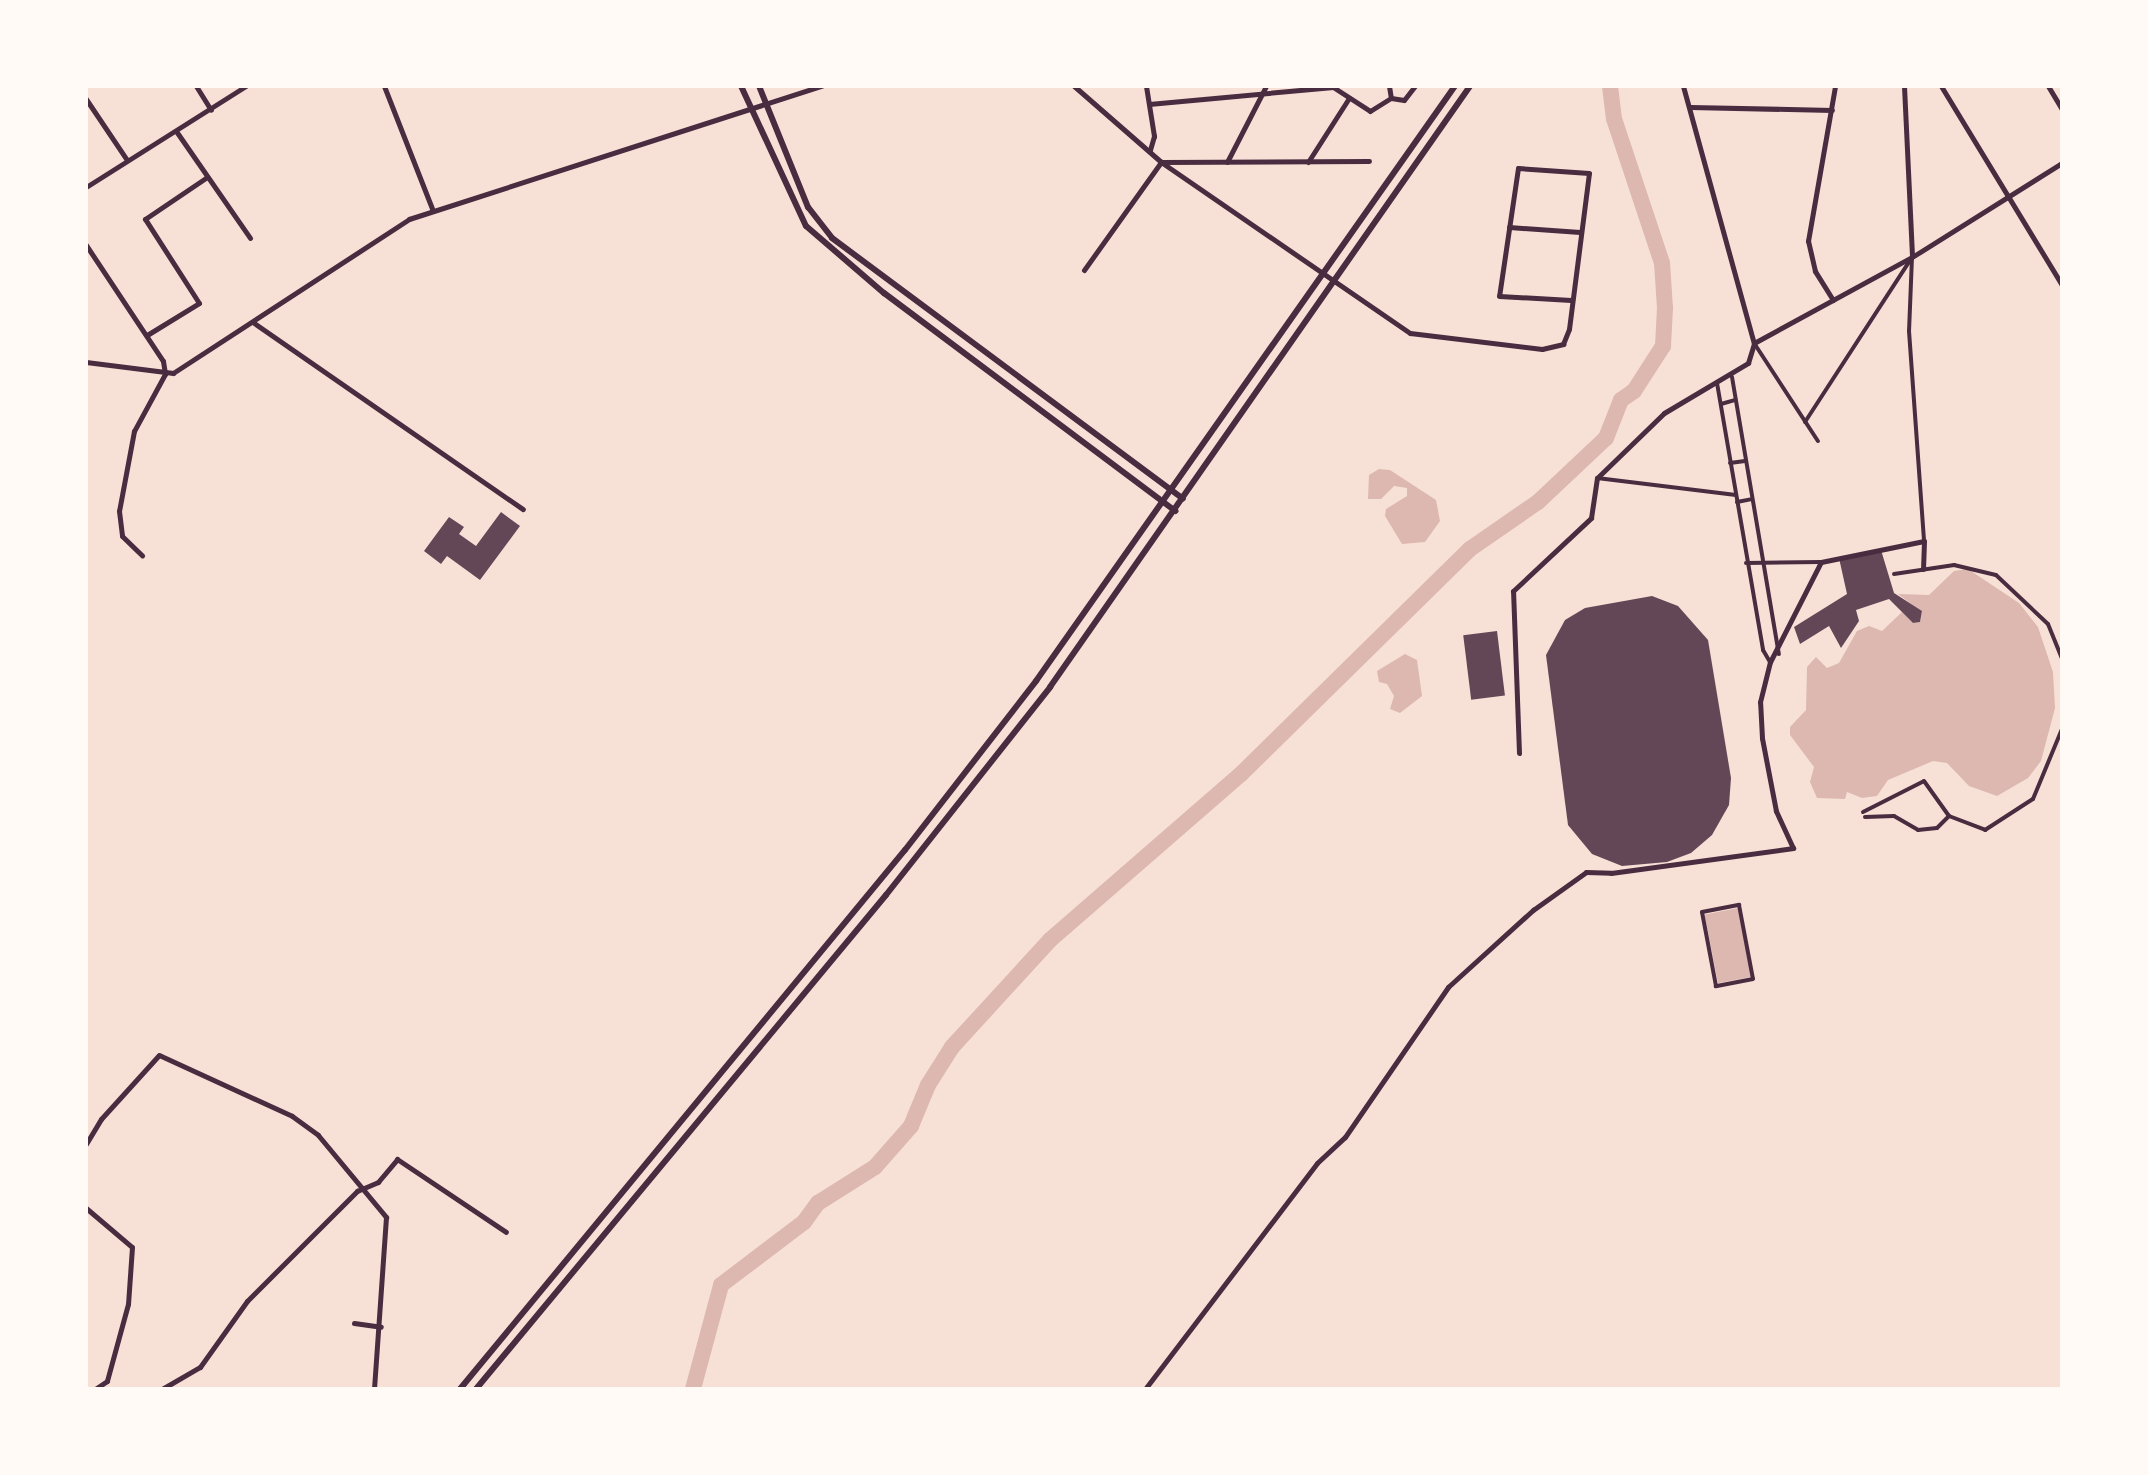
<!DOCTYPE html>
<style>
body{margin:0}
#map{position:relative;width:2148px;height:1475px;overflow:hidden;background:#f7e1d7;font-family:"Fira Sans",sans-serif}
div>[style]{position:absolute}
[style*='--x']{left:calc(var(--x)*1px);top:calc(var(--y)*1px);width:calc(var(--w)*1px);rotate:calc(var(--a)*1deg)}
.water>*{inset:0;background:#dcb8b0;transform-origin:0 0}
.river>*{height:16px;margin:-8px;padding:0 8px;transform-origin:8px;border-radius:8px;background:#dcb8b0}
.building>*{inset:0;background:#644757;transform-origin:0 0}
.pedestrian>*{height:4px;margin:-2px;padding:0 2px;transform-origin:2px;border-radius:2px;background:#4a2c40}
.minor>*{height:5px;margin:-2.5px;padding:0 2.5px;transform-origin:2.5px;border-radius:2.5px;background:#4a2c40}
.tertiary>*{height:6px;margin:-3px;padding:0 3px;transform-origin:3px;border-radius:3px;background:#4a2c40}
span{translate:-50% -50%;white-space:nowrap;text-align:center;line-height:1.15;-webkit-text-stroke:8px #fffaf5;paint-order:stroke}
.frame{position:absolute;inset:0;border:88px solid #fffaf5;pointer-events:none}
</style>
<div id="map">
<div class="water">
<div style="clip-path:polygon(1379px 469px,1390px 470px,1436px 500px,1440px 521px,1425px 542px,1402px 544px,1385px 516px,1386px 509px,1407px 496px,1407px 488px,1394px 486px,1381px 499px,1368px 499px,1369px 475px)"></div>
<div style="clip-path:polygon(1968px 569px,2019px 603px,2038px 627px,2053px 672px,2055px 708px,2041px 761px,2028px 778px,1997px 796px,1969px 786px,1947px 763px,1933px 761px,1888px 780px,1877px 796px,1862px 798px,1847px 792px,1845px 799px,1817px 798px,1810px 782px,1814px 767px,1790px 735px,1790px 727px,1806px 710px,1807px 667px,1816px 657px,1827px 668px,1839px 663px,1857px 631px,1869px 626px,1882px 631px,1902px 612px,1913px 623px,1920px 622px,1922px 612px,1898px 594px,1929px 595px,1954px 571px)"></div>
<div style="clip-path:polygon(1405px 654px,1417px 660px,1422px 696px,1400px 713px,1390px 709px,1394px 696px,1387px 684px,1379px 682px,1377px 671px)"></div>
<div style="left:1738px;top:908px;width:70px;height:34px;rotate:79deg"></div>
</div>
<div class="river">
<div style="--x:693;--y:1389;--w:108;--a:-74.9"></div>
<div style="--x:721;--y:1285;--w:104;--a:-37.2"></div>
<div style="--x:804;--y:1222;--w:24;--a:-54"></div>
<div style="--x:818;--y:1203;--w:67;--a:-32.3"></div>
<div style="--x:875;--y:1167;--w:55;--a:-48.7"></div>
<div style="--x:911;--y:1126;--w:44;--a:-67.5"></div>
<div style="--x:928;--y:1085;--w:45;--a:-57.7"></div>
<div style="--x:952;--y:1047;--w:145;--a:-47.5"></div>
<div style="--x:1050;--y:940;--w:253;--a:-41"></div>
<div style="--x:1241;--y:774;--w:321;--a:-44.5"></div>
<div style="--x:1470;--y:549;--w:83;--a:-34.7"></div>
<div style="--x:1538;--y:502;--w:93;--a:-43.3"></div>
<div style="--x:1606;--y:438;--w:41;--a:-68.5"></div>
<div style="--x:1621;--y:400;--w:16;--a:-35"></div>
<div style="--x:1634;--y:391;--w:54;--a:-57.2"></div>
<div style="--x:1663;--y:346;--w:38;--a:-87"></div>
<div style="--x:1665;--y:308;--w:45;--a:-93.8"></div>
<div style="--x:1662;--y:263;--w:152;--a:-108.4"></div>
<div style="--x:1614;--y:119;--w:33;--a:-97"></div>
</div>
<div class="building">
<div style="clip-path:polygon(501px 512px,520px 526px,480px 580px,447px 556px,441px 564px,424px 551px,449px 517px,464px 527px,459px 534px,476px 546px)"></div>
<div style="clip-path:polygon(1881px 550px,1894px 593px,1922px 611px,1920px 622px,1913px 623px,1889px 599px,1856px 610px,1859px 621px,1841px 648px,1829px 626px,1800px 644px,1794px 627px,1847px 594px,1839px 558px)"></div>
<div style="clip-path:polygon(1652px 596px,1678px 606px,1708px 640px,1731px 778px,1729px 805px,1712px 835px,1691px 853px,1667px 862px,1622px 866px,1592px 854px,1568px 825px,1546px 655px,1565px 620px,1585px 608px)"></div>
<div style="left:1497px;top:631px;width:65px;height:34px;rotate:83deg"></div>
</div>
<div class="pedestrian">
<div style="--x:1912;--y:257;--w:74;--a:92.3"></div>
<div style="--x:1909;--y:331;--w:211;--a:85.9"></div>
<div style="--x:1754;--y:343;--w:117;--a:56.9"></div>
<div style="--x:1732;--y:377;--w:281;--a:80.4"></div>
<div style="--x:1717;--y:383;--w:271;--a:80.2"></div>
<div style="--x:1763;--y:650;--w:14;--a:60"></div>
<div style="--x:1721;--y:404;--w:15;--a:-16"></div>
<div style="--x:1805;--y:422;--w:194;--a:-57"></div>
<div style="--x:1730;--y:463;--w:15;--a:-8"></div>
<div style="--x:1597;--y:478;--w:140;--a:7"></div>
<div style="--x:1737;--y:502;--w:15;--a:-11"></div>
<div style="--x:1746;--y:563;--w:75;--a:-0.8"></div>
<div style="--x:1894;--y:574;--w:61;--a:-8.5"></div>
<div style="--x:1954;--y:565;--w:43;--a:13.4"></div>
<div style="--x:1996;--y:575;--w:71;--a:43.3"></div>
<div style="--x:2048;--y:624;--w:37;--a:68"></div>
<div style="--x:1863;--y:812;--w:68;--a:-26.9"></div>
<div style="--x:1924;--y:781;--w:43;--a:54.5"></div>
<div style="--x:1949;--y:816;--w:39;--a:21"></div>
<div style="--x:1985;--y:830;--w:57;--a:-32.9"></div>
<div style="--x:2033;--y:799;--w:76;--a:-67.5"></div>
<div style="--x:1865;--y:817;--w:29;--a:-2"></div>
<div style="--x:1894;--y:816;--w:28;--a:30"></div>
<div style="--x:1918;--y:830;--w:19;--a:-6"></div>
<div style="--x:1937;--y:828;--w:17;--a:-45"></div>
<div style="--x:1739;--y:905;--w:75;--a:79.3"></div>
<div style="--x:1753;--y:979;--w:38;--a:169"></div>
<div style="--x:1716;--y:986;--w:75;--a:-100.7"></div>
<div style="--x:1702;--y:912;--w:38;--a:-11"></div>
</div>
<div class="minor">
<div style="--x:196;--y:86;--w:28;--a:58"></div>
<div style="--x:384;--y:86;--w:134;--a:68.6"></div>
<div style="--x:1074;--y:86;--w:116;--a:41.1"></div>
<div style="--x:1161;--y:162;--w:302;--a:34.5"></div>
<div style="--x:1410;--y:333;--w:133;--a:6.9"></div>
<div style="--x:1542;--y:349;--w:22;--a:-13"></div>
<div style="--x:1563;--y:344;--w:16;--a:-68"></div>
<div style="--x:1569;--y:329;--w:157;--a:-82.7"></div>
<div style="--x:1589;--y:173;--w:71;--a:-176"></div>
<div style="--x:1518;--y:168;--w:129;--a:98.4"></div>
<div style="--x:1499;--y:296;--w:72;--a:3.2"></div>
<div style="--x:1146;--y:86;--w:51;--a:80.9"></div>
<div style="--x:1154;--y:136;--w:15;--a:106"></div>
<div style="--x:1389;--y:86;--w:12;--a:81"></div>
<div style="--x:1683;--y:86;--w:267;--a:74.6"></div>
<div style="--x:1904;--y:86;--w:170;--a:87.3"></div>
<div style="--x:1941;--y:86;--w:233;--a:58.7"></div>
<div style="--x:2048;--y:86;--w:27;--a:59"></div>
<div style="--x:86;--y:99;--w:73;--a:56.1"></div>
<div style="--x:1149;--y:104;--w:185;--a:-5.3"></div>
<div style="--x:1333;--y:87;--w:44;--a:33"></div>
<div style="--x:1370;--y:111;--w:25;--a:-32"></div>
<div style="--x:1391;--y:98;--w:13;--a:9"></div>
<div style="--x:1404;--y:100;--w:18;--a:-52"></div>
<div style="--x:1690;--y:107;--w:142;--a:1.2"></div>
<div style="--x:176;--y:131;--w:130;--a:55.3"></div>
<div style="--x:1227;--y:162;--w:85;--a:-62.8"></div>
<div style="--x:1308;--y:162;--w:76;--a:-57.4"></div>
<div style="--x:86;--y:187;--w:189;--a:-32.3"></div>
<div style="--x:1509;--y:227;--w:71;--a:4"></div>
<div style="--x:86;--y:245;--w:139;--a:56.4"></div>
<div style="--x:163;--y:361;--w:13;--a:81"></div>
<div style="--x:165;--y:374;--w:65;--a:118.5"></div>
<div style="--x:134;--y:431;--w:81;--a:100.6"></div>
<div style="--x:119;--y:511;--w:25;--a:83"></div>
<div style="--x:122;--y:536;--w:28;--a:44"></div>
<div style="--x:1084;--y:270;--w:133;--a:-54.5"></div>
<div style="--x:1161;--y:162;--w:208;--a:-0.3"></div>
<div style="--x:1833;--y:300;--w:34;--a:-122"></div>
<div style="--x:1815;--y:271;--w:31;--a:-103"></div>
<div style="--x:1808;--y:241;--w:157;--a:-80.1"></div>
<div style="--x:254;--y:323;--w:327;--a:34.7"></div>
<div style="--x:147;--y:335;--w:61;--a:-31.6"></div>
<div style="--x:199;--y:303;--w:100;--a:-122.7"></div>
<div style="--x:145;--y:219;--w:75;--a:-34.1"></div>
<div style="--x:1754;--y:343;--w:180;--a:-28.6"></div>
<div style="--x:1912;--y:257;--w:177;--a:-32.1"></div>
<div style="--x:86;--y:362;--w:88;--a:7.2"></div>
<div style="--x:173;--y:373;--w:282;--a:-33.1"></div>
<div style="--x:409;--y:219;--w:434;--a:-17.9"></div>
<div style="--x:1519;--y:753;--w:162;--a:-92.1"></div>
<div style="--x:1513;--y:591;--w:107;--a:-43.1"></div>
<div style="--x:1591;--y:518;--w:40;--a:-81.5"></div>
<div style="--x:1597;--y:478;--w:93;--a:-44.1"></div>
<div style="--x:1664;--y:413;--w:98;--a:-30.8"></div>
<div style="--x:1748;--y:363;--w:21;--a:-73"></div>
<div style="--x:86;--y:1144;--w:29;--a:-59"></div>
<div style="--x:101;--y:1119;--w:86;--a:-47.8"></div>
<div style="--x:159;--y:1055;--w:146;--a:24.6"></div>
<div style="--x:292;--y:1116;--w:32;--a:36"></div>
<div style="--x:318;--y:1135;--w:107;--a:50.3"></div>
<div style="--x:386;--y:1217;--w:172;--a:94"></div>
<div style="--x:86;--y:1208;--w:60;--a:40.3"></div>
<div style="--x:132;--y:1247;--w:57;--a:94"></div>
<div style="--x:128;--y:1304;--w:80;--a:105.3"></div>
<div style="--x:107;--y:1381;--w:14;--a:146"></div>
<div style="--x:354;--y:1323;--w:27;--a:8"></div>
<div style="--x:162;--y:1389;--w:44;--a:-30.1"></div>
<div style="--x:200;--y:1367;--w:81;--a:-54.5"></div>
<div style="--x:247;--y:1301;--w:156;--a:-45"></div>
<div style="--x:357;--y:1191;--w:23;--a:-23"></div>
<div style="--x:378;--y:1182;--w:30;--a:-50"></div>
<div style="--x:397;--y:1159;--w:131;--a:33.8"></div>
<div style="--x:1145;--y:1389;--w:284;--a:-52.7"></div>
<div style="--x:1317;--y:1163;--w:38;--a:-43"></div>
<div style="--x:1345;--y:1137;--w:182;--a:-55.5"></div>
<div style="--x:1448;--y:987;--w:115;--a:-42.2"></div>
<div style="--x:1533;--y:910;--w:65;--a:-35.6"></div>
<div style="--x:1586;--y:872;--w:25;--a:2"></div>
<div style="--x:1611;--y:873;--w:184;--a:-7.8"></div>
<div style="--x:1793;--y:848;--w:41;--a:-114.7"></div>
<div style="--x:1776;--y:811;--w:74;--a:-100.9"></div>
<div style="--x:1762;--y:738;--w:36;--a:-93"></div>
<div style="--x:1760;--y:702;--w:41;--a:-76"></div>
<div style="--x:1770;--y:662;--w:112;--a:-63"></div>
<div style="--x:1821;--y:562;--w:105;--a:-11.5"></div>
<div style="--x:1924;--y:541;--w:28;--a:92"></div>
</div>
<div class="tertiary">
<div style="--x:741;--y:86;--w:154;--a:65.1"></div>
<div style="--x:806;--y:226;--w:103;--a:40.7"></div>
<div style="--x:884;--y:293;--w:364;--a:36.8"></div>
<div style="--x:759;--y:86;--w:131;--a:68"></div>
<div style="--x:808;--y:207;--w:39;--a:52"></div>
<div style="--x:832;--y:238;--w:437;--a:36.6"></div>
<div style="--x:460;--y:1389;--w:699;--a:-50.46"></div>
<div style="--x:905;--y:850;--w:214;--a:-52.2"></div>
<div style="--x:1036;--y:681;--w:728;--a:-54.85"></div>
<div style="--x:476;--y:1389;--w:642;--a:-50.31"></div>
<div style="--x:886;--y:895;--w:265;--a:-51.7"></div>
<div style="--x:1050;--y:687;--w:733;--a:-55.05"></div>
</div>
<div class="frame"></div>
</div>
